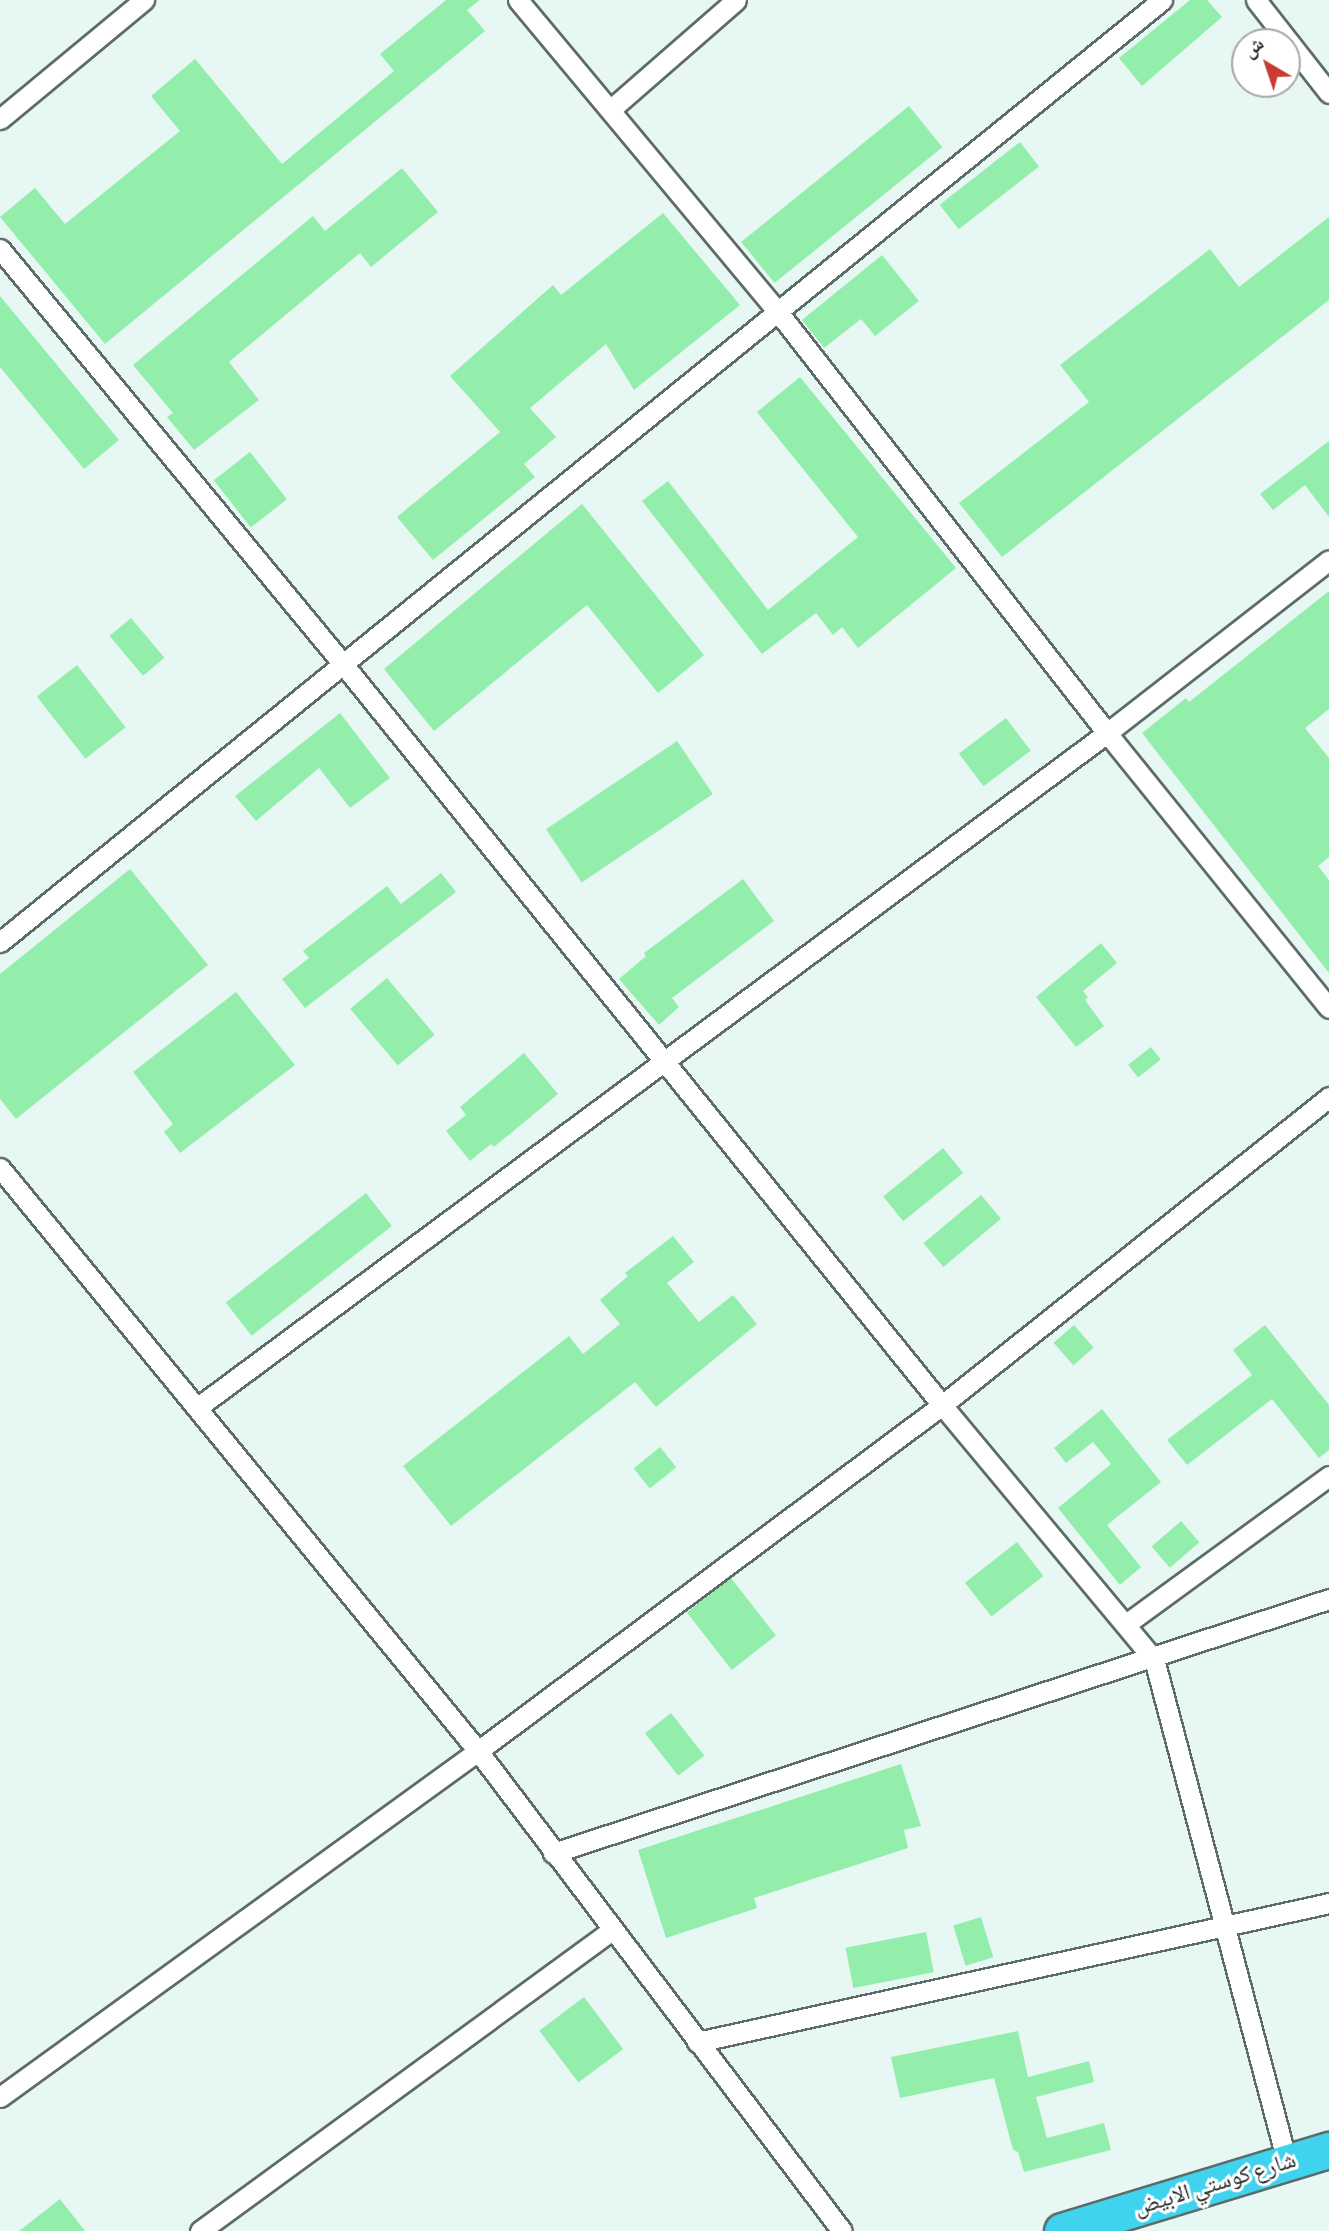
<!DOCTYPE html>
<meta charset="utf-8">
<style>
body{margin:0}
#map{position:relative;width:1329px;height:2231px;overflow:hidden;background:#e7f8f4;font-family:"Sofia Sans Condensed","Noto Naskh Arabic",sans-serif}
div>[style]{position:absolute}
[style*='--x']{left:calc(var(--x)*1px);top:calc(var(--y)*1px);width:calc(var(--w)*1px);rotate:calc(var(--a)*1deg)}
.building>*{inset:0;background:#93eeab;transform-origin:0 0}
.roads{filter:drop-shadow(2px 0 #5d6b69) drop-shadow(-2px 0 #5d6b69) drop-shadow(0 2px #5d6b69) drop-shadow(0 -2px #5d6b69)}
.street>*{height:19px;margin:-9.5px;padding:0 9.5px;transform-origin:9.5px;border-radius:9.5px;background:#fff}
.highway>*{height:35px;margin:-17.5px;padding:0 17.5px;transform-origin:17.5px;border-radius:17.5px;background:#40d3ee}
span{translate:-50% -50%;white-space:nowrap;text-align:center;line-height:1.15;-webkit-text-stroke:6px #fff;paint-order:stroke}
.street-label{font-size:23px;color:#202625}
.north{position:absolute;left:1231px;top:28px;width:70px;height:70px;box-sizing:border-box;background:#fff;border:2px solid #a6a8a8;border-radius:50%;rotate:321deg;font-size:19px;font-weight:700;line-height:28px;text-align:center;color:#202625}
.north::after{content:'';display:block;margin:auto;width:24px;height:32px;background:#c93b33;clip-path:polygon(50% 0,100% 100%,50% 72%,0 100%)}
</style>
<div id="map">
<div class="building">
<div style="clip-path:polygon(446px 0,480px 0,467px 10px,485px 31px,105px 344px,0 217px,35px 188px,65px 224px,180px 131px,151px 96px,195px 59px,282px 164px,394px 71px,380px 54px)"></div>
<div style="clip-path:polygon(1190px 0,1207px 0,1222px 17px,1142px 86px,1119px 58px)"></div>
<div style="left:909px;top:106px;width:53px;height:216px;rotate:51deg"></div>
<div style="left:1020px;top:142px;width:31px;height:102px;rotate:52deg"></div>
<div style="clip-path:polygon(402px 168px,438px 212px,371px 267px,360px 253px,229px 362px,259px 400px,194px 450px,167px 417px,173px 413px,133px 365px,313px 216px,325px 231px)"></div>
<div style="clip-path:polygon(663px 213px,740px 305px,634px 390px,606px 344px,530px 408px,556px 437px,524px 464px,535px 477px,433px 560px,397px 517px,500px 432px,450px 376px,553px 285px,561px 295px)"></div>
<div style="clip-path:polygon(1329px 217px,1329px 300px,1002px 557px,959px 503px,1089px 402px,1060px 365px,1210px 249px,1239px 287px)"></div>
<div style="clip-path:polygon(882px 255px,919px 301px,875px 336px,861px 319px,824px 348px,802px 320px)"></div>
<div style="clip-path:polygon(0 296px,119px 440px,84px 469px,0 367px)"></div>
<div style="clip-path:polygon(800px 377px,956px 568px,858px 648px,842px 627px,833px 635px,816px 613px,762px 654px,642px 501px,668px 481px,768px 610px,858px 537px,757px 412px)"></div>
<div style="clip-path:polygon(1329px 441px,1329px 517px,1305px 485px,1273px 510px,1260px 494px)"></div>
<div style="left:250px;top:452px;width:60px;height:46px;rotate:52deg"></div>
<div style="clip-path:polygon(582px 504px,704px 655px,658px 693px,587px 605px,434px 731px,384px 669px)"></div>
<div style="clip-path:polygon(1329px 591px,1329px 709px,1305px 728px,1329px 758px,1329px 857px,1318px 866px,1329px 880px,1329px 973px,1142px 733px,1186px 698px,1189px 702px)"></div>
<div style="left:131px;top:618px;width:52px;height:28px;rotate:50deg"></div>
<div style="left:77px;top:665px;width:79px;height:51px;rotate:52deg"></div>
<div style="clip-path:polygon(340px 713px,390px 778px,350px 808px,319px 768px,256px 821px,235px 796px)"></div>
<div style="left:1006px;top:718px;width:41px;height:59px;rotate:53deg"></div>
<div style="left:677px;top:741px;width:64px;height:158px;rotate:56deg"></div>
<div style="clip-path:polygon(130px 869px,208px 965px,16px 1119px,0 1099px,0 974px)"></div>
<div style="clip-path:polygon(441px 873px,456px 892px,305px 1008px,282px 979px,309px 958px,303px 951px,387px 886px,401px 904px)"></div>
<div style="clip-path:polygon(743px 879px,774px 921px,672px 998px,679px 1007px,659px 1025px,619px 979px,646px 956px,644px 953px)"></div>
<div style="clip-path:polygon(1101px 943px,1117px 963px,1083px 991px,1088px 997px,1085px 1000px,1104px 1026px,1076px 1047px,1036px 997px)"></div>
<div style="left:387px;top:978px;width:74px;height:48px;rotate:50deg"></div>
<div style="clip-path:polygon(236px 992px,295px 1065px,180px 1153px,164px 1132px,173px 1124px,133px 1072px)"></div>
<div style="left:1151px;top:1047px;width:16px;height:29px;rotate:52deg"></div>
<div style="clip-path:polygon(524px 1053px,558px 1094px,494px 1147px,491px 1144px,470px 1161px,446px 1131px,466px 1115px,460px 1107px)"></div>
<div style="left:943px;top:1148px;width:32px;height:77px;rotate:51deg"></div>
<div style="left:366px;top:1193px;width:42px;height:178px;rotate:52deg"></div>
<div style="left:981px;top:1195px;width:31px;height:75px;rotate:50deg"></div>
<div style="clip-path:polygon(673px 1236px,694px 1262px,667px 1283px,699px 1322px,733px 1295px,757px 1324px,656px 1407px,635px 1382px,451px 1526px,403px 1466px,569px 1336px,583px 1354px,620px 1324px,600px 1300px,628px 1276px,625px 1273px)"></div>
<div style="left:1074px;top:1325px;width:30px;height:27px;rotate:49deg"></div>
<div style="clip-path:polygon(1265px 1325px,1329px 1405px,1329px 1450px,1319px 1458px,1272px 1399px,1187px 1465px,1167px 1440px,1252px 1375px,1233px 1350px)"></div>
<div style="clip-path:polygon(1102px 1409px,1161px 1482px,1107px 1525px,1141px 1567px,1120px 1585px,1058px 1508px,1111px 1464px,1093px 1442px,1066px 1463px,1054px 1448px)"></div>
<div style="left:660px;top:1447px;width:26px;height:34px;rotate:51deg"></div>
<div style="left:1181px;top:1521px;width:28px;height:39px;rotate:49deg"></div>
<div style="left:1017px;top:1542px;width:43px;height:66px;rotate:52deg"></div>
<div style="left:731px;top:1578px;width:73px;height:56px;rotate:52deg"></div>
<div style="left:671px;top:1713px;width:54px;height:33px;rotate:52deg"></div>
<div style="clip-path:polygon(901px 1764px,921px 1826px,904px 1830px,908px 1848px,754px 1898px,757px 1908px,666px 1938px,638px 1850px)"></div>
<div style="left:981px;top:1917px;width:42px;height:29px;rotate:73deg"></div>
<div style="left:926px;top:1932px;width:41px;height:82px;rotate:79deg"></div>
<div style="left:584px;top:1997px;width:65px;height:56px;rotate:53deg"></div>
<div style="clip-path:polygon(1018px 2031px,1028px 2077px,1089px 2061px,1094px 2082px,1036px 2097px,1047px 2138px,1104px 2123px,1111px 2150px,1024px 2172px,1018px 2152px,1013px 2150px,994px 2078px,900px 2098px,891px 2057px)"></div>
<div style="clip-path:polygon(60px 2199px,85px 2231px,19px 2231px)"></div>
</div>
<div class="roads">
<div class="street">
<div style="--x:518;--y:0;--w:406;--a:50.2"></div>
<div style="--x:778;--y:312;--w:534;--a:51.99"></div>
<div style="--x:1107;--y:733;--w:353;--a:51.1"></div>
<div style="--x:1256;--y:0;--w:118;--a:51.9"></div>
<div style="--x:610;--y:110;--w:167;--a:-41.1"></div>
<div style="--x:0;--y:119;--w:187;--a:-39.6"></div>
<div style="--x:0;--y:249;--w:538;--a:50.43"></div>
<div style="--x:343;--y:664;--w:953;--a:51.05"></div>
<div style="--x:942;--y:1405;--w:331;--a:50.2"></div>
<div style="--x:1154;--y:1659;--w:520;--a:75.19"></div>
<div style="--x:0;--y:942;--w:1496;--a:-39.03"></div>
<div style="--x:0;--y:1168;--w:754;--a:50.65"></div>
<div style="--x:478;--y:1751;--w:602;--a:52.83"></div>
<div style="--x:198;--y:1407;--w:1132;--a:-36.56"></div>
<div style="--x:1107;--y:733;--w:281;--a:-37.9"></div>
<div style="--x:1126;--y:1624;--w:251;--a:-36.1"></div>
<div style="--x:553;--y:1853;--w:817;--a:-18.12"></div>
<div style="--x:697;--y:2042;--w:647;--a:-12.4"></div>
<div style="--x:0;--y:2097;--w:590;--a:-35.9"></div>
<div style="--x:478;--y:1751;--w:579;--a:-36.71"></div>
<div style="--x:942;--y:1405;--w:495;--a:-38.5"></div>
<div style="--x:200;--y:2231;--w:510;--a:-36.15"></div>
</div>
<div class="highway">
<div style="--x:1062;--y:2231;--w:279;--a:-16.9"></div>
</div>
</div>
<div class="street-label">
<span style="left:1215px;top:2184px;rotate:-17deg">شارع كوستي الابيض</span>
</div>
<div class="north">ش</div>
</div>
